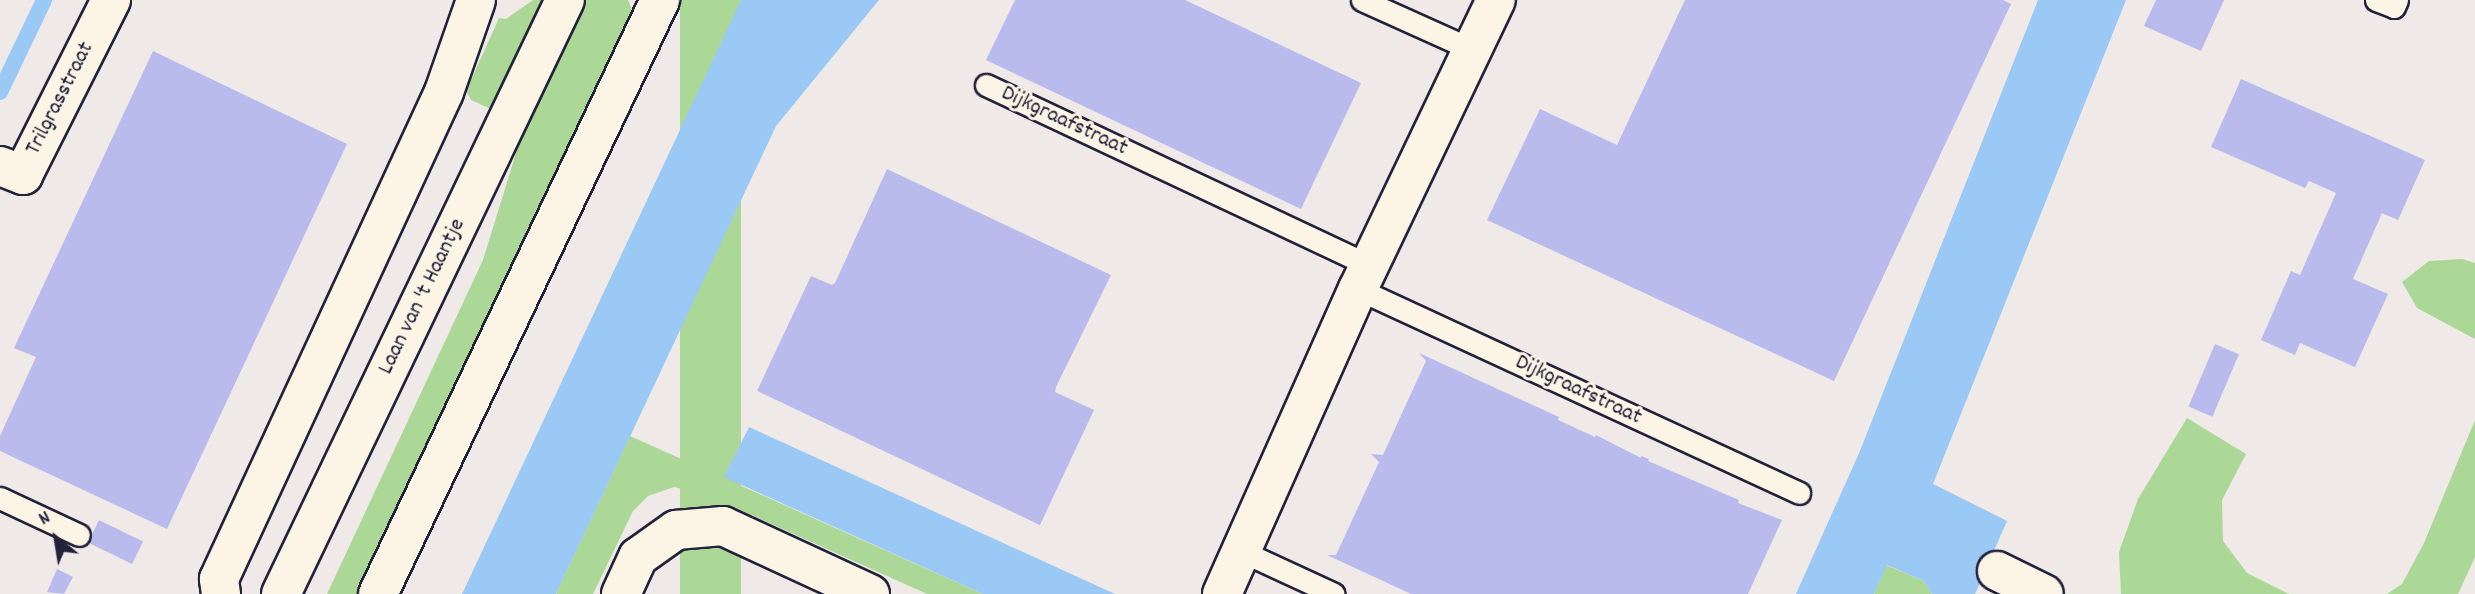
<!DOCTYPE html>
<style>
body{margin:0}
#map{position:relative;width:2475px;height:594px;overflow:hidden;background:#efe9e7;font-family:Dekko,sans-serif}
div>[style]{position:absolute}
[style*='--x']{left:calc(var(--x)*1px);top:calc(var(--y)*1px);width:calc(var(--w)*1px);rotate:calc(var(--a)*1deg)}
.green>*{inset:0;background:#acd897;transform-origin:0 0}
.water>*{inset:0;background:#9ac9f5}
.stream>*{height:16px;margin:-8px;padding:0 8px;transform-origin:8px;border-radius:8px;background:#9ac9f5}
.building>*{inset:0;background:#babbed;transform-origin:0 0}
.roads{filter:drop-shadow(2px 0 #22223b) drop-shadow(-2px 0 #22223b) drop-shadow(0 2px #22223b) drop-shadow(0 -2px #22223b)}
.service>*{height:21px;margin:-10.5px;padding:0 10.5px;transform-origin:10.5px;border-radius:10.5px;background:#fcf5e5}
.minor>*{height:38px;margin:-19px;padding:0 19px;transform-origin:19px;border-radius:19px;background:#fcf5e5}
.tertiary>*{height:38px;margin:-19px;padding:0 19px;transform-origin:19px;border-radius:19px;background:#fcf5e5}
span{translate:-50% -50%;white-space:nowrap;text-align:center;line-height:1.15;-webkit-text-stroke:6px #fcf5e5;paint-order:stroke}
.street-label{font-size:23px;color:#22223b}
.north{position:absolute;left:21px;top:503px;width:70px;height:70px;-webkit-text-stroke:5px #fcf5e5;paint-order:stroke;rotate:330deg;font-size:19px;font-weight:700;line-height:28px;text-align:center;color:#22223b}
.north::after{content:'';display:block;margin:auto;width:24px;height:32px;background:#22223b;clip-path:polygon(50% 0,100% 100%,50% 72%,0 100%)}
</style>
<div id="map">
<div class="green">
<div style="clip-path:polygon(533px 0,543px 0,491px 109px,471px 100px,466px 91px,499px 18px,506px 19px)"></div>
<div style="clip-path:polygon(585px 0,628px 0,632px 10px,357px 594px,327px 594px,483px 260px,520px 140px)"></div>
<div style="left:680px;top:0;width:61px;height:656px"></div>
<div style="clip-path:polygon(2462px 259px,2475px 263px,2475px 339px,2417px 308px,2402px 282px,2429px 261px)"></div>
<div style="clip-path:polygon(2187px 418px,2246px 454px,2222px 500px,2223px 541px,2247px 573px,2289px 594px,2121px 594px,2119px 552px,2138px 499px)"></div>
<div style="clip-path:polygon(2475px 420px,2475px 557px,2458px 594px,2387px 594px,2402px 584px,2424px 543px)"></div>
<div style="clip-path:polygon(630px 436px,983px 594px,927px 594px,709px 496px,674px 487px,648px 496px,633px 511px,593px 594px,556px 594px)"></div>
<div style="clip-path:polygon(1886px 565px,1924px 581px,1932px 594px,1874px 594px)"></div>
</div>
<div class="water">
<div style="clip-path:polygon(741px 0,879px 0,776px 126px,556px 594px,462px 594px)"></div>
<div style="clip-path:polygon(2038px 0,2126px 0,1933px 484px,2007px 521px,1975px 594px,1932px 594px,1924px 581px,1887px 565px,1874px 594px,1796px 594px,1860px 451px)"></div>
<div style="clip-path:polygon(749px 427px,1115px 594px,983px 594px,724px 477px)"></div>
</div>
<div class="stream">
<div style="--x:0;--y:92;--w:102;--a:-64.4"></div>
</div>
<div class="building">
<div style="clip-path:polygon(1015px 0,1185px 0,1361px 83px,1301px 209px,986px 60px)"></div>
<div style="clip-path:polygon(1685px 0,2003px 0,2011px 4px,1834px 381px,1487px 220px,1540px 109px,1617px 145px)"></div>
<div style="clip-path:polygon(2156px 0,2224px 0,2201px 51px,2144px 26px)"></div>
<div style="clip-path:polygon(153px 51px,347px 144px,167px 529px,0 451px,0 436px,36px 357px,14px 348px)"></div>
<div style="clip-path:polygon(2241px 79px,2425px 160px,2398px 220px,2382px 213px,2353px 279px,2388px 294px,2355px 367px,2300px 343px,2295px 355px,2261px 340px,2291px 271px,2300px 275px,2336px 193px,2309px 181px,2305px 188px,2211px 147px)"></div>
<div style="clip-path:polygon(887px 169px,1111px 275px,1056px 387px,1055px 392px,1094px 410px,1040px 525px,757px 391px,811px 276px,832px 285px,835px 283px)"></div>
<div style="left:2215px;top:344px;width:26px;height:68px;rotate:23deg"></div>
<div style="clip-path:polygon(1419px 353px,1559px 417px,1558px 420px,1595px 437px,1596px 435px,1641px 458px,1641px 456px,1649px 459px,1648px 461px,1739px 500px,1738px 503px,1782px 520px,1748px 594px,1411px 594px,1327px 555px,1336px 555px,1379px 462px,1371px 454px,1383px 455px,1408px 400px,1426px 361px)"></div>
<div style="left:99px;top:520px;width:49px;height:25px;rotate:26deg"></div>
<div style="clip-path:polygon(57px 569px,73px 577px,64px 594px,47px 592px)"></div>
</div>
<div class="roads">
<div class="service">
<div style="--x:1362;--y:0;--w:122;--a:24.2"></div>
<div style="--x:2376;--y:0;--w:19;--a:21"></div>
<div style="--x:2394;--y:7;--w:8;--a:-67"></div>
<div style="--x:986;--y:85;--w:423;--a:25.2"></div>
<div style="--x:1358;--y:289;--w:486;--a:24.8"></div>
<div style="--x:0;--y:498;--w:87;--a:25.1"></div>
<div style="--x:1241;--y:551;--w:102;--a:24.8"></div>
</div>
<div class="minor">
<div style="--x:0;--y:166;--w:25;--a:21"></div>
<div style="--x:23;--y:175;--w:196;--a:-63.3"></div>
<div style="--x:1997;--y:571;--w:52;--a:26.1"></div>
<div style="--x:221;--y:594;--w:15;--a:-98"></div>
<div style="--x:219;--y:579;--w:536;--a:-65.2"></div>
<div style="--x:444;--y:92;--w:97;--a:-70.8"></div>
<div style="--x:621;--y:594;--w:41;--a:-65.3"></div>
<div style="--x:638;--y:557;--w:47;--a:-35.4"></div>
<div style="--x:676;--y:530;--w:47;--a:-4.9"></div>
<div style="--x:723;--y:526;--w:162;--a:24.8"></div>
<div style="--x:1222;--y:594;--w:334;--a:-66"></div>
<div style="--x:1358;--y:289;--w:320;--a:-64.5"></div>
</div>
<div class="tertiary">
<div style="--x:281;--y:594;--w:658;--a:-64.45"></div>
<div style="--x:378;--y:594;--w:658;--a:-64.6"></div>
</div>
</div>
<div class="street-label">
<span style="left:61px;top:99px;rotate:-63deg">Trilgrasstraat</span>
<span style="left:1064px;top:122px;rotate:25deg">Dijkgraafstraat</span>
<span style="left:423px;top:297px;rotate:-64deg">Laan van 't Haantje</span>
<span style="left:1578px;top:391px;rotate:25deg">Dijkgraafstraat</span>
</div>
<div class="north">N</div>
</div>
